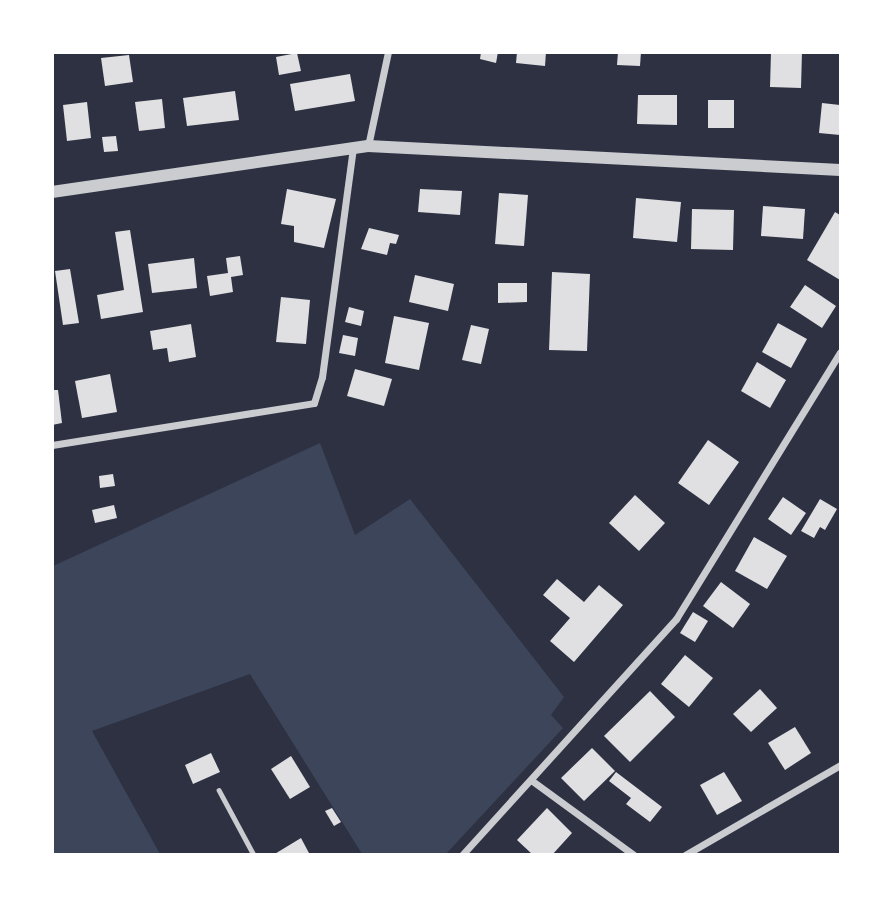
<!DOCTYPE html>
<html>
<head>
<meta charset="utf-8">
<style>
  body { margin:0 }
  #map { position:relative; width:893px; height:907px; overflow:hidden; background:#2d3142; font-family:Manrope,sans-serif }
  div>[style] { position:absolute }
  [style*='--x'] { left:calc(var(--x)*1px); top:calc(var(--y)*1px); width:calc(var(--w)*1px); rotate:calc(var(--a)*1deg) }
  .green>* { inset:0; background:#3c4559 }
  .building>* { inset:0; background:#e0e0e3 }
  .service>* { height:4.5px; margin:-2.25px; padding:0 2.25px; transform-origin:2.25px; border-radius:2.25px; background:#caccd0 }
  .minor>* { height:7px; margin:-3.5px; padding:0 3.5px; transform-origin:3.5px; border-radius:3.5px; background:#caccd0 }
  .tertiary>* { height:12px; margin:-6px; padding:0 6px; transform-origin:6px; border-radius:6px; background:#caccd0 }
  span { translate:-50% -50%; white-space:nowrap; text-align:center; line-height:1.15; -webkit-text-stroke:5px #fff; paint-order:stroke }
  .frame { position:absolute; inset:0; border:54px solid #fff; pointer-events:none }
</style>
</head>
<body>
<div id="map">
  <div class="green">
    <i style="clip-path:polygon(320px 443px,355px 535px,410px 499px,564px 697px,551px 715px,563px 728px,446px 854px,362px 854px,250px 674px,92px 731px,160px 854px,53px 854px,53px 566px)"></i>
  </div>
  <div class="building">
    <i style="clip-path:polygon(481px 52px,498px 52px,496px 63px,480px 59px)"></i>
    <i style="clip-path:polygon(517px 52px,546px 52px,545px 66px,516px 63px)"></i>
    <i style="clip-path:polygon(618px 52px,641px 52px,640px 66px,617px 65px)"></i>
    <i style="clip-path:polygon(771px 52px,802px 52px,801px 88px,770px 87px)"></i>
    <i style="clip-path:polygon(297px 53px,301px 71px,279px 75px,276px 57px)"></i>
    <i style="clip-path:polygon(129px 55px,133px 82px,105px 86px,101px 58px)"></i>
    <i style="clip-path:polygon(350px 74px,355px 101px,295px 111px,290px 84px)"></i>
    <i style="clip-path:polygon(235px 91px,239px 120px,187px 126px,183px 98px)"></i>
    <i style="clip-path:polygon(638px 95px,677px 95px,677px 125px,637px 124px)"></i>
    <i style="clip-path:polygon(162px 99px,165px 128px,139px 131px,135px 102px)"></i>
    <i style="clip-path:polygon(708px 100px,734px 100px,734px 128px,708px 128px)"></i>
    <i style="clip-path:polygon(87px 102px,91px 138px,67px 141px,63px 105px)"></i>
    <i style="clip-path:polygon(822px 103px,840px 105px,840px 135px,819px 133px)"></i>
    <i style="clip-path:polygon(116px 136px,118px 151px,104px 152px,102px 137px)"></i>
    <i style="clip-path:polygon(287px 189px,336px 199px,324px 248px,294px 242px,294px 226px,281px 224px)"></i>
    <i style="clip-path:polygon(420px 189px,462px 191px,460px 215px,418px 212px)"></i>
    <i style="clip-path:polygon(499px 193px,528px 195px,524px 246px,495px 244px)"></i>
    <i style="clip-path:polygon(636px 198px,681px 202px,677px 242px,633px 238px)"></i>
    <i style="clip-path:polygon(763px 206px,805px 209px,803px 239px,761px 236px)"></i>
    <i style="clip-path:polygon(692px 209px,734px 210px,733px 250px,691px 249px)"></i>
    <i style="clip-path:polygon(835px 212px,840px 215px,840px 280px,807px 260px)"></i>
    <i style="clip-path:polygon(369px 228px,399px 235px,396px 244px,390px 243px,387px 255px,361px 249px)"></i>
    <i style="clip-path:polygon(130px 230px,143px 312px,101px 319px,97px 295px,124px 290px,115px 232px)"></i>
    <i style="clip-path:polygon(240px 256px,243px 275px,231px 277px,233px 292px,210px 296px,207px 276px,228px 273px,226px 258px)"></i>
    <i style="clip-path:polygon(194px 258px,197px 288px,152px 293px,148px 264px)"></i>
    <i style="clip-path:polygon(70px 269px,79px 323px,63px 325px,55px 271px)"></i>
    <i style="clip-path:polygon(552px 272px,590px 274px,587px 351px,549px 350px)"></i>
    <i style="clip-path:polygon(415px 275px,454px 284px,448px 311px,409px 302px)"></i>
    <i style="clip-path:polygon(498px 283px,527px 283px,527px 302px,498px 303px)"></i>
    <i style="clip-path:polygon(805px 285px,836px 306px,822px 328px,790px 307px)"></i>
    <i style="clip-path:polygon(281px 297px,310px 300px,306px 344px,276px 342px)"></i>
    <i style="clip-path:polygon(349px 307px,364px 311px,361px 326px,345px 322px)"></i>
    <i style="clip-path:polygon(394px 316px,429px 323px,419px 370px,385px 363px)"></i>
    <i style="clip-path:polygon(778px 323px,807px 339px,791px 368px,762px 352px)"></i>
    <i style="clip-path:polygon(191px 324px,196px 357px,169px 362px,167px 348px,153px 350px,150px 331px)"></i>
    <i style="clip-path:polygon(471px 325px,489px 329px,481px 364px,462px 360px)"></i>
    <i style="clip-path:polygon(343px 335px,358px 338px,355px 356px,339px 353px)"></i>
    <i style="clip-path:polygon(757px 362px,786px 380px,770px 408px,741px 391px)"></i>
    <i style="clip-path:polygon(355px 369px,392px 379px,384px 406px,347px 396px)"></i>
    <i style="clip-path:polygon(110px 374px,117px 412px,82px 418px,75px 381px)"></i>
    <i style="clip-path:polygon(52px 390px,58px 390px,62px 423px,52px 425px)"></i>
    <i style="clip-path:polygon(708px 440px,739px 462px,709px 505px,678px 483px)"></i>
    <i style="clip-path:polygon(113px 474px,115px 486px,100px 488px,99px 476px)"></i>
    <i style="clip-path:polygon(635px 495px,665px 523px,639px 551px,609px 523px)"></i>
    <i style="clip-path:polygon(783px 497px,806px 513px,791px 535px,768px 519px)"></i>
    <i style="clip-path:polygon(820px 499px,837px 509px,825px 530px,820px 527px,814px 538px,801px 531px)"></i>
    <i style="clip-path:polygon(114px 505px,117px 518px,95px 523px,92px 510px)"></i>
    <i style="clip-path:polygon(754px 537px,787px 556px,767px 589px,735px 571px)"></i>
    <i style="clip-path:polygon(557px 579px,584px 602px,599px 585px,623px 605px,574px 662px,550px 641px,570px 618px,543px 595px)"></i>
    <i style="clip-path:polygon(721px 582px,750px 604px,733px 628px,703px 606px)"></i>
    <i style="clip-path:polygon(693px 612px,708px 621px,695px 642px,680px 633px)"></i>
    <i style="clip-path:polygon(685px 655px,713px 678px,689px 707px,661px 684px)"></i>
    <i style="clip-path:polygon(760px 689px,777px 708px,751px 732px,733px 714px)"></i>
    <i style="clip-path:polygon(650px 691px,675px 717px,630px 762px,604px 736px)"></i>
    <i style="clip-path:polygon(795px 727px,811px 753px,785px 770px,768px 743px)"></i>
    <i style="clip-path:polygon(592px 748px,615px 771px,584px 801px,561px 778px)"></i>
    <i style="clip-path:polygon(211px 753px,220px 772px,193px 784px,185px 765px)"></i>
    <i style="clip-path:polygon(291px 756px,310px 787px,290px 799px,271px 769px)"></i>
    <i style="clip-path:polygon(616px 772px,662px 807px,650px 822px,626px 804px,631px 798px,609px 781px)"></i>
    <i style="clip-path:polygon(724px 772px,742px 801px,717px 815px,700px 785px)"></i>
    <i style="clip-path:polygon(332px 808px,341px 822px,334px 826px,325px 811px)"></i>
    <i style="clip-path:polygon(547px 808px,572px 833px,552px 855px,533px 855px,517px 840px)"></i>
    <i style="clip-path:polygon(301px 838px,310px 855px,273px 855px)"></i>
  </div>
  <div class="service">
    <i style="--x:219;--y:790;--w:74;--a:61.7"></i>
  </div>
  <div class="minor">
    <i style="--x:368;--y:146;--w:96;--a:-78"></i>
    <i style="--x:52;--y:445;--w:265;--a:-9.1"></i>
    <i style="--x:314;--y:403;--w:27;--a:-73"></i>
    <i style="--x:322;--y:377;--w:231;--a:-82.3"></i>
    <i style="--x:531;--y:780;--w:127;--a:36.1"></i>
    <i style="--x:462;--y:855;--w:319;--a:-47.8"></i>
    <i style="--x:676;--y:619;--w:313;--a:-58.4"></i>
    <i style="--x:685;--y:855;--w:179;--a:-30.1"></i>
  </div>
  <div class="tertiary">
    <i style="--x:52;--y:192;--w:319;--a:-8.3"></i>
    <i style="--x:368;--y:146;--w:473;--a:2.9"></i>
  </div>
  <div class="frame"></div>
</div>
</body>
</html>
